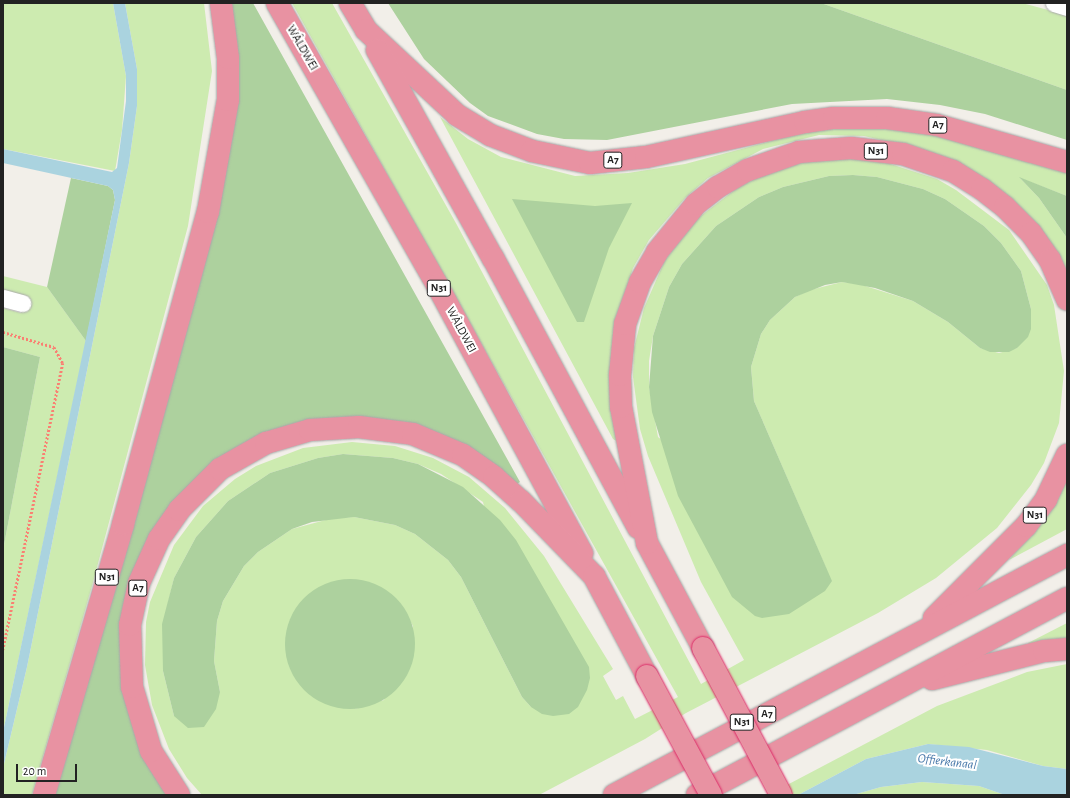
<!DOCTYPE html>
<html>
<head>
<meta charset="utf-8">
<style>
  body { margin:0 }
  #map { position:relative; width:1070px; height:798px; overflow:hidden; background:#f2efe9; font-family:"Alegreya Sans",sans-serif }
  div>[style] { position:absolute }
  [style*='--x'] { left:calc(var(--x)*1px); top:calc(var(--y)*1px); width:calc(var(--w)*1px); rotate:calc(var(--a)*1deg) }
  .grass>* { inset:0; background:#cdebb0 }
  .forest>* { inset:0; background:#add19e }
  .round { border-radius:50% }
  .water>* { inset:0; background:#aad3df }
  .path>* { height:2.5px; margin-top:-1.25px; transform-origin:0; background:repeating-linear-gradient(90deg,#fa8072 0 2px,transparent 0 4px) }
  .roads { filter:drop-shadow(0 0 1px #a9a9a9) drop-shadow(0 0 1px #a9a9a9) }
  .street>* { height:17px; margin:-8.5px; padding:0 8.5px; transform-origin:8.5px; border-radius:8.5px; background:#fff }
  .highway>* { height:22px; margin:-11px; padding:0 11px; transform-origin:11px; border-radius:11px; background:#e892a2 }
  .bridges { filter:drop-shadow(0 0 1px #dc2a67) drop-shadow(0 0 1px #dc2a67) }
  .highway-bridge>* { height:22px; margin:-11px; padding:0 11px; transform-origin:11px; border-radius:11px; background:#e892a2 }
  span { translate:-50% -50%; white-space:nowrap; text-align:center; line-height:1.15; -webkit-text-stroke:4px #fff; paint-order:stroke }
  .shield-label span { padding:1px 3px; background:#fff; border:1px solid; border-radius:3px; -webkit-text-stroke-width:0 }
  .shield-label { font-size:11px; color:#222; font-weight:700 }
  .street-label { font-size:12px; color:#222 }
  .water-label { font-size:13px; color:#4a7aab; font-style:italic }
  .frame { position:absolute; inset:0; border:4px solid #222; pointer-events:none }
  .scale { position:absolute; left:16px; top:764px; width:61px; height:18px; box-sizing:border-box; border:2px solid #222; border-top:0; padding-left:5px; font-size:12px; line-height:14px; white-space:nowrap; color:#222; -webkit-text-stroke:3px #fff; paint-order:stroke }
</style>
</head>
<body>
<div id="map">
  <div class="grass">
    <i style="clip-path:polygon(3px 3px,113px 3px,126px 76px,122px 130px,115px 171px,3px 149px)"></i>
    <i style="clip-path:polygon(125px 3px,204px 3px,212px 71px,188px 226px,92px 586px,32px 795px,3px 795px,3px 768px,27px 667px,129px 163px,137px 106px,137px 69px)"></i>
    <i style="clip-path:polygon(evenodd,292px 3px,332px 3px,457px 225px,701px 684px,744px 660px,701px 582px,648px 456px,640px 429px,633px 377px,634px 348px,644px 308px,665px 260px,698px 218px,736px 189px,760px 176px,807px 161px,831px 157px,878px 160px,937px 179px,956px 190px,1009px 230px,1047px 285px,1054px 305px,1064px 371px,1059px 423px,1044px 463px,1031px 485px,997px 528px,936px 578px,878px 613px,686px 713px,645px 739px,539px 795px,202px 795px,187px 778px,169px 749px,152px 705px,145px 665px,146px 622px,150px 602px,174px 545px,203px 506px,235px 479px,256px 466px,303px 448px,352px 442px,395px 446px,433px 458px,469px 477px,505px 508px,544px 556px,613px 669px,603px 676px,616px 700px,623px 696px,635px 719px,678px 697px,292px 3px,853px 175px,877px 177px,923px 189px,945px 199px,984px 226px,1001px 243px,1021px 271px,1031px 309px,1017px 348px,999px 353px,980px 348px,948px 322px,913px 301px,859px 284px,842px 282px,810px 290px,795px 297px,770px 320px,761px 334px,751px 367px,754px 401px,826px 568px,658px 437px,649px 387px,649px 361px,653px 336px,669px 287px,682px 264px,716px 226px,759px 197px,783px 187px,829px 176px,853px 175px,292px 3px,343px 454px,393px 458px,418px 464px,441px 474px,483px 502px,531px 707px,522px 697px,461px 577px,448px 560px,415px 534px,395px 525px,354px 517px,333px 518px,292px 529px,258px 552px,244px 566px,223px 601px,217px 621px,214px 661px,220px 692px,174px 716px,163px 671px,163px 624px,174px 578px,196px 537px,228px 501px,270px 473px,318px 458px,343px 454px,292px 3px,399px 602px,413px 626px,384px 700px,355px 709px,399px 602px)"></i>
    <i style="clip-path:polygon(821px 3px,1022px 3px,1067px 15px,1067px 90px)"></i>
    <i style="clip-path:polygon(440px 117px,468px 139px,501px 157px,575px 176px,628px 173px,685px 164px,824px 127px,894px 124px,1067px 166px,1067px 196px,1020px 178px,1039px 198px,1067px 238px,1067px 279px,1039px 234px,907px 146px,864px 136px,819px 135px,763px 149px,708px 178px,686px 197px,649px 240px,633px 268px,614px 326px,612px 346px,609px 379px,618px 442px,613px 439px)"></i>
    <i style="clip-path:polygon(3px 276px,47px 287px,86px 341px,3px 732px,3px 550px,40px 357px,3px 347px,3px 308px,21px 313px,25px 297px,3px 291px)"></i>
    <i style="clip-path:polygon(1067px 473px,1067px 529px,1009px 560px,1044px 516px)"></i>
    <i style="clip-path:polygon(1067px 623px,1067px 639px,1030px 647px,1028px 643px)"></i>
    <i style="clip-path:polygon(1067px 664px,1067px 769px,1043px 766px,987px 750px,928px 744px,866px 759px,798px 795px,768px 795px,937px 706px,1027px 672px)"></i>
    <i style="clip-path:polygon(922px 782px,979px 786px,1005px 795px,853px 795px,881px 787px)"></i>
  </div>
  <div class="forest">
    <i style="clip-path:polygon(229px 3px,253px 3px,520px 482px,517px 484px,360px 418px,204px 473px,123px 615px,170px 795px,53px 795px,207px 247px)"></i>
    <i style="clip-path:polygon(388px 3px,821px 3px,1067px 90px,1067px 140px,985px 114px,940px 105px,887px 99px,792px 104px,607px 140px,564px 139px,537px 134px,488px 116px,470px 103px,424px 59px)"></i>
    <i style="clip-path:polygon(853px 175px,877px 177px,923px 189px,945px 199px,984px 226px,1001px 243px,1021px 271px,1031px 309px,1031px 329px,1028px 337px,1017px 348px,1009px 352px,990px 352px,980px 348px,948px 322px,913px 301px,875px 288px,842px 282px,825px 285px,795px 297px,770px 320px,761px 334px,751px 367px,754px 401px,832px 581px,825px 591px,789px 614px,762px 618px,755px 616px,732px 597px,678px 496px,652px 412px,649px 387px,653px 336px,669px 287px,682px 264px,716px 226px,759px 197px,783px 187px,829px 176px)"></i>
    <i style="clip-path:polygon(1019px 177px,1067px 196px,1067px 238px,1039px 198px)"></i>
    <i style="clip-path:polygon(71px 178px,108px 186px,113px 190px,115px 200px,86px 341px,47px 287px)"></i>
    <i style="clip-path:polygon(512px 199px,595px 206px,632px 203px,609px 248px,584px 322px,577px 322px)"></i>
    <i style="clip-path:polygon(3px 347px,40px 357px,3px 550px)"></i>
    <i style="clip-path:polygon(343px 454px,393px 458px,418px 464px,463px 487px,500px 520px,516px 540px,589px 667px,590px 678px,587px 690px,578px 707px,569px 714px,553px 716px,542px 714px,531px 707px,522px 697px,461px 577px,448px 560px,415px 534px,395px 525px,354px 517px,312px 522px,292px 529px,258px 552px,244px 566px,223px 601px,217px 621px,214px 661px,220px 692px,216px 709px,204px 727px,188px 728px,174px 716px,163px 671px,162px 624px,174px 578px,196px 537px,228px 501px,270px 473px,318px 458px)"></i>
    <i class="round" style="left:285px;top:579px;width:130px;height:130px"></i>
  </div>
  <div class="water">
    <i style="clip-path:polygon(113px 3px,125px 3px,137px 69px,137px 106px,129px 163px,27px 667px,3px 768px,3px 732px,115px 200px,113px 190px,108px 186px,3px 163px,3px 149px,112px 172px,117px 168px,126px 101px,126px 76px)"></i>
    <i style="clip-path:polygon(928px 744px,969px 747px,1043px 766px,1067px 769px,1067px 795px,1005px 795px,979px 786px,922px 782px,881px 787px,853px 795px,798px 795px,866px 759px)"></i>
  </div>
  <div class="path">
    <i style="--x:3;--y:332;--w:53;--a:16.4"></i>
    <i style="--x:54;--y:347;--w:18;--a:61"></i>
    <i style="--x:63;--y:363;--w:293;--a:101.8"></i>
  </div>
  <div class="roads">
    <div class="street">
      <i style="--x:1054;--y:3;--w:14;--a:17"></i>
      <i style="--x:3;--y:298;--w:20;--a:15"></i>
    </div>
    <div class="highway">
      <i style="--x:277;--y:3;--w:324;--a:60.4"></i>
      <i style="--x:437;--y:285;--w:305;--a:61.6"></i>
      <i style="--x:350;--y:3;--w:31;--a:59"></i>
      <i style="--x:366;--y:30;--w:125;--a:43"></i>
      <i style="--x:457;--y:115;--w:39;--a:31"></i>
      <i style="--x:490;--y:135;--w:45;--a:20.9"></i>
      <i style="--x:532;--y:151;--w:59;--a:11.7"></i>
      <i style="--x:590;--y:163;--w:56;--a:-6.1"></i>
      <i style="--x:646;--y:157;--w:163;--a:-12.4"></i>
      <i style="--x:805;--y:122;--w:29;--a:-8"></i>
      <i style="--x:834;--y:118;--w:53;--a:0"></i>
      <i style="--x:887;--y:118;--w:50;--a:8"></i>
      <i style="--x:937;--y:125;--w:135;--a:15.9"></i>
      <i style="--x:377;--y:50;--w:238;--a:60.9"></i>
      <i style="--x:493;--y:258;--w:306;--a:61.7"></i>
      <i style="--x:934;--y:618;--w:130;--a:-45"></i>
      <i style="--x:1026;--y:526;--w:34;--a:-53"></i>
      <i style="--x:1046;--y:499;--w:49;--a:-64.5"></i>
      <i style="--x:703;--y:648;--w:119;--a:-118.1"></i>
      <i style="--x:647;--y:543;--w:138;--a:-100.8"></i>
      <i style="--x:621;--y:407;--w:32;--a:-92"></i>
      <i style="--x:620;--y:375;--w:51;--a:-84.4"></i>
      <i style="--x:625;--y:324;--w:45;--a:-70.3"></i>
      <i style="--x:640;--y:282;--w:34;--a:-60"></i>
      <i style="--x:657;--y:252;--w:62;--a:-50.9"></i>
      <i style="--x:696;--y:204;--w:28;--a:-38"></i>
      <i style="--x:718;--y:187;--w:34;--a:-30"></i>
      <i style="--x:748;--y:170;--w:54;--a:-19.4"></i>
      <i style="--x:799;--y:152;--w:52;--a:-4.4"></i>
      <i style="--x:851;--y:148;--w:52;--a:6.6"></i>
      <i style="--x:903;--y:154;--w:53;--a:18.8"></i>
      <i style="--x:953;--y:171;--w:34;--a:32"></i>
      <i style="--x:982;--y:189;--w:29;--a:38"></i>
      <i style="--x:1005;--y:207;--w:37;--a:45"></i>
      <i style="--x:1031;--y:233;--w:33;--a:55"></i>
      <i style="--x:1050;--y:260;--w:43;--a:66.4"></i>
      <i style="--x:932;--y:679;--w:115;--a:-14"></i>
      <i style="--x:1044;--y:651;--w:23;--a:-5"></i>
      <i style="--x:44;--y:795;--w:282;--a:-73.7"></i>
      <i style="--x:123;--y:524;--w:323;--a:-74.8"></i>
      <i style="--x:208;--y:212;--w:114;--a:-79.9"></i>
      <i style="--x:228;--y:100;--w:42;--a:-90"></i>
      <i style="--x:228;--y:58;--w:55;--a:-97.3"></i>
      <i style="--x:179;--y:795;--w:52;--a:-122.5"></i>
      <i style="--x:151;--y:751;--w:67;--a:-106.5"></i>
      <i style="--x:132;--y:687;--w:62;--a:-91.8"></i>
      <i style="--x:130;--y:625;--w:43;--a:-77.9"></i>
      <i style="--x:139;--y:583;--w:48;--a:-65.6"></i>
      <i style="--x:159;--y:539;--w:35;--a:-55"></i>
      <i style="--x:179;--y:510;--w:58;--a:-45"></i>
      <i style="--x:220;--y:469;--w:53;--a:-29.5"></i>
      <i style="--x:266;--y:443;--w:46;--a:-16.5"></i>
      <i style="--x:310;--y:430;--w:49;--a:-3.5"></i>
      <i style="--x:359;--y:427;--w:54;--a:7.4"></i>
      <i style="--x:413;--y:434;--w:54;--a:22.8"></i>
      <i style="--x:463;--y:455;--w:38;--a:35"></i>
      <i style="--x:494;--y:477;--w:36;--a:42"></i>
      <i style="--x:521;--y:501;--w:105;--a:45.8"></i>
      <i style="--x:594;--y:576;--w:113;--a:62.1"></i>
      <i style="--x:614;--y:795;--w:513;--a:-27.91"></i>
      <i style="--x:697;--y:795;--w:419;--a:-28"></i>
    </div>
  </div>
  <div class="bridges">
    <div class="highway-bridge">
      <i style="--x:703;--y:648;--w:166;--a:62"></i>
      <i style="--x:647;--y:676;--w:135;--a:61.7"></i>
    </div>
  </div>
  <div class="shield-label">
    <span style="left:938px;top:125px">A7</span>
    <span style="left:876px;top:151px">N31</span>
    <span style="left:613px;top:160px">A7</span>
    <span style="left:439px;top:288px">N31</span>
    <span style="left:1035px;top:515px">N31</span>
    <span style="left:107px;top:577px">N31</span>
    <span style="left:138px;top:588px">A7</span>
    <span style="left:767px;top:714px">A7</span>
    <span style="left:742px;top:722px">N31</span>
  </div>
  <div class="street-label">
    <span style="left:302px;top:48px;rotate:60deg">WÂLDWEI</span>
    <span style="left:461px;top:330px;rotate:62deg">WÂLDWEI</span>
  </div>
  <div class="water-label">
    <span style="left:947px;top:763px;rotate:7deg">Offierkanaal</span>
  </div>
  <div class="frame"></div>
  <div class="scale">20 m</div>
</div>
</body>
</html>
